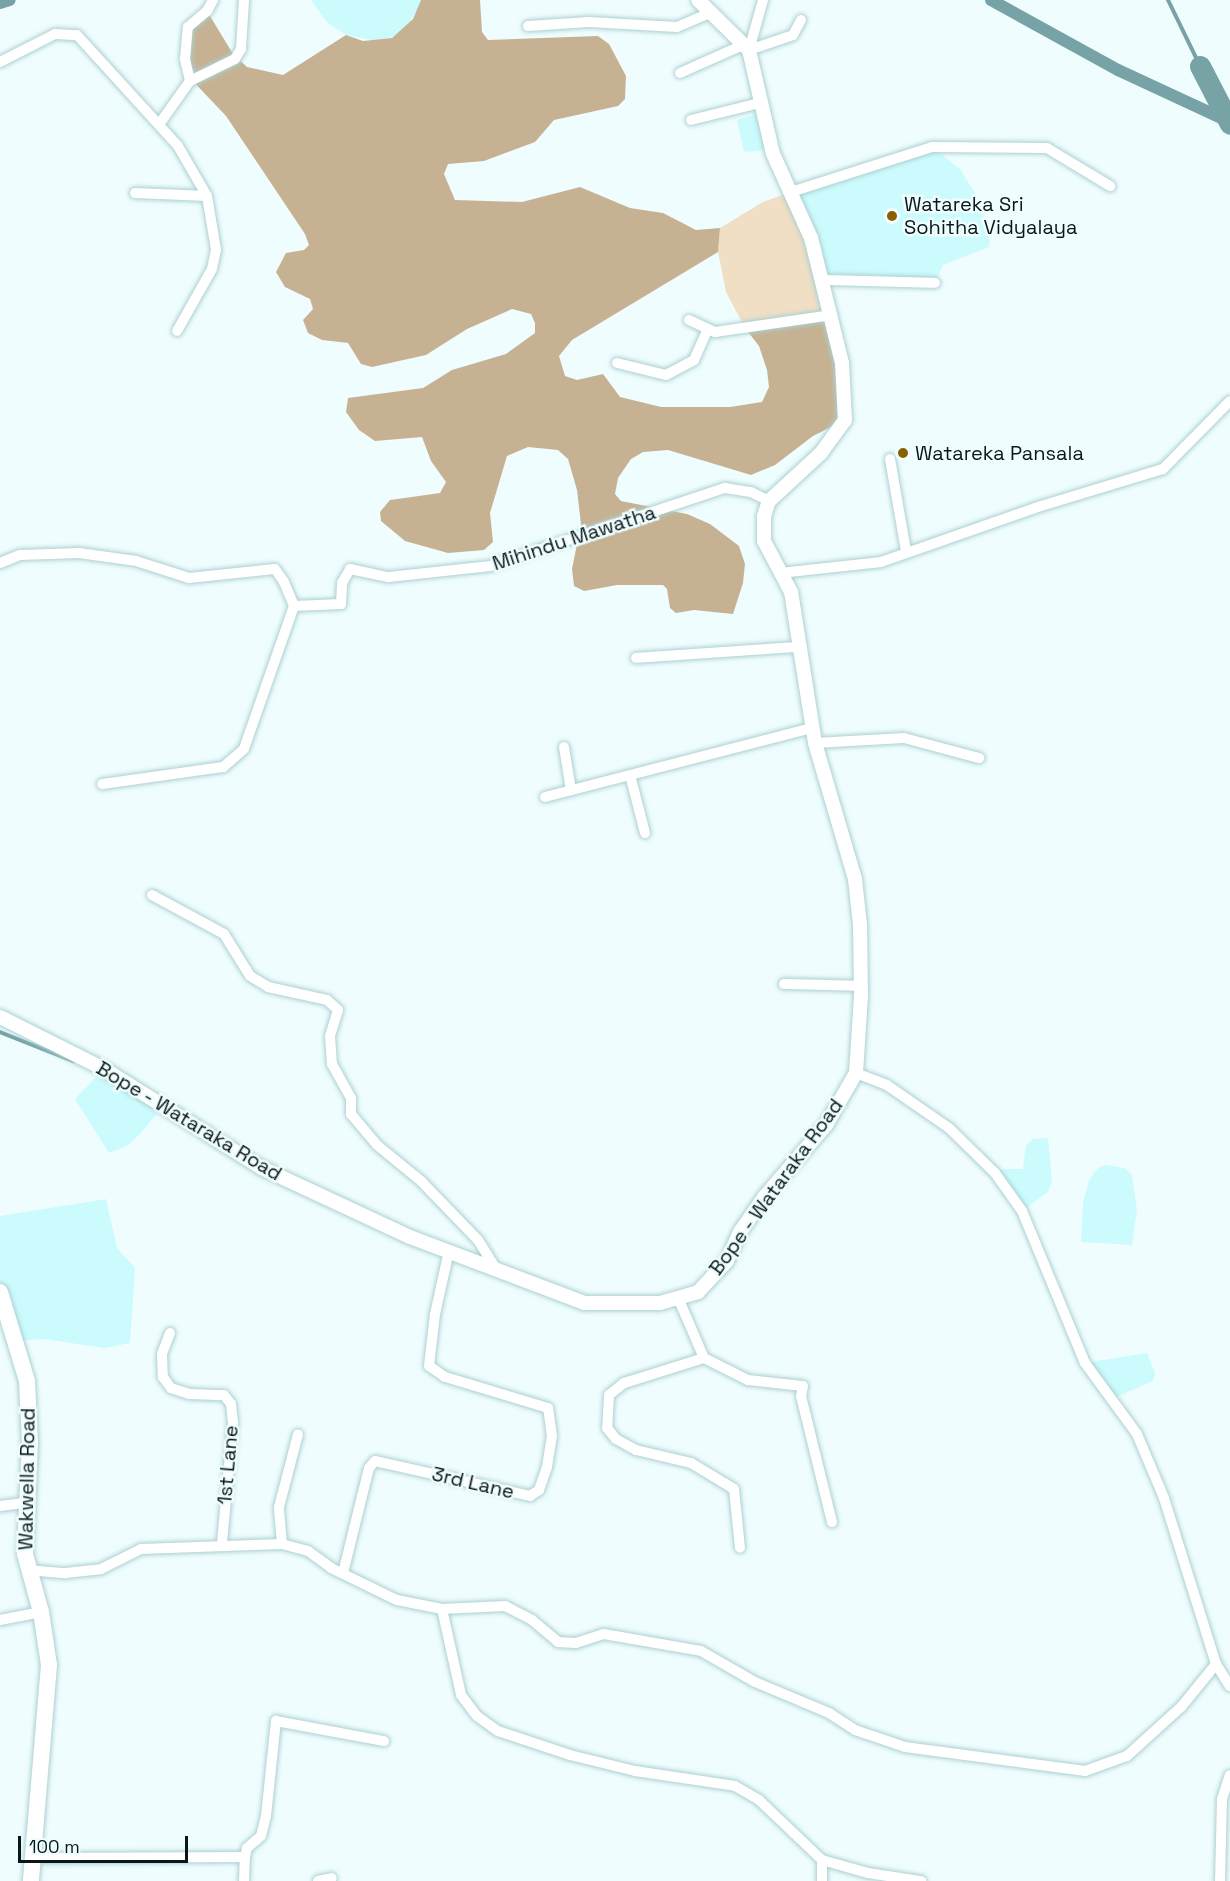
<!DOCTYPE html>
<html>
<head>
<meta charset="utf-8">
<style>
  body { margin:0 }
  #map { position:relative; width:1230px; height:1881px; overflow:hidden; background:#effdfe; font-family:"Space Grotesk",sans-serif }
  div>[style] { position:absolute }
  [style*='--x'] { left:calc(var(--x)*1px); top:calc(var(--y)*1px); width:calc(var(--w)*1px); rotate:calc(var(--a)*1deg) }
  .built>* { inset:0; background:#ccfbfe }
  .green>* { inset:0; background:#f0dfc4 }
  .forest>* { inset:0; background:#c6b293 }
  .stream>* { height:4px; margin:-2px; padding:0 2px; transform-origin:2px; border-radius:2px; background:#77a3a6 }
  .canal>* { height:12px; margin:-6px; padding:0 6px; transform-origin:6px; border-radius:6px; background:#77a3a6 }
  .river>* { height:21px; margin:-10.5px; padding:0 10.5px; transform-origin:10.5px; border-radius:10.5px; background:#77a3a6 }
  .roads { filter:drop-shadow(0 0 2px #acd0d2) drop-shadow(0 0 2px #acd0d2) }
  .minor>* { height:10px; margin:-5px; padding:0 5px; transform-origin:5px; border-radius:5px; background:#fff }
  .tertiary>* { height:14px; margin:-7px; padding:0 7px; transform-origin:7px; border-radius:7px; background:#fff }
  .primary>* { height:16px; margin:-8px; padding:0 8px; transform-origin:8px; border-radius:8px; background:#fff }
  .dots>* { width:16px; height:16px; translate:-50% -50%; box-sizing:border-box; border:3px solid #effdfe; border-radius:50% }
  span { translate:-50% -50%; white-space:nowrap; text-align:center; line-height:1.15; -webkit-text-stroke:5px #effdfe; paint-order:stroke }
  .poi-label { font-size:20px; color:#091718 }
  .left { translate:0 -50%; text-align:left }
  .street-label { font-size:20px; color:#091718 }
  .scale { position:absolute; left:18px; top:1836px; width:170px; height:27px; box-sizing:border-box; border:3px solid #091718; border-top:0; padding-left:8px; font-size:18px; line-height:21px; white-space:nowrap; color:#091718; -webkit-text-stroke:4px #effdfe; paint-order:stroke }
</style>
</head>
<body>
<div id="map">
  <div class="built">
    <i style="clip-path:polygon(311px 0,421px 0,422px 3px,403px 32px,380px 42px,346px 35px,327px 22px)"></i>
    <i style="clip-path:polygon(756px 114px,766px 150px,744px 152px,737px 120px)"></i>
    <i style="clip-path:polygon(932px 147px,960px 169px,975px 193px,990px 233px,989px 247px,943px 265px,935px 283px,823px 280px,791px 192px)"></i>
    <i style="clip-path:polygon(104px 1069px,163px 1106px,141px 1133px,127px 1146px,109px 1153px,75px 1099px)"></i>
    <i style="clip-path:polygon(1048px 1138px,1052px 1182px,1048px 1192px,1022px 1211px,995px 1173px,1002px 1169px,1023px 1169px,1026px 1145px,1033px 1139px)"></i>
    <i style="clip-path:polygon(1105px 1165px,1125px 1168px,1132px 1175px,1137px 1210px,1132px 1245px,1081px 1242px,1083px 1203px,1089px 1180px,1098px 1168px)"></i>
    <i style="clip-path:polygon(106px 1199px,117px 1248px,135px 1268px,130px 1343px,104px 1348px,44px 1339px,13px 1341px,0 1292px,0 1216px)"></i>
    <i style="clip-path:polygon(1147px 1353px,1155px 1373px,1153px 1381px,1109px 1400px,1085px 1363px)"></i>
  </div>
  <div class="green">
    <i style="clip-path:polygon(791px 192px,832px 315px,745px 328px,726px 292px,718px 252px,720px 228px,763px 202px)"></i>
  </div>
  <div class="forest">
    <i style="clip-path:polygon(421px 0,480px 0,482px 32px,488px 40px,598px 36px,609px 44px,626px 76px,625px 99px,618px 106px,554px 120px,535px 142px,484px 161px,448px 164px,444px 174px,455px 200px,522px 202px,580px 187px,630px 208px,663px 213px,696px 230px,720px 228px,718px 252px,572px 340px,559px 356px,565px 376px,577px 380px,603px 374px,620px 397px,661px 407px,730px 407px,762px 402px,769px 387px,767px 370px,759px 346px,745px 328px,832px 315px,845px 420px,813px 436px,775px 465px,751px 475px,668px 450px,643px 452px,631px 459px,618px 478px,615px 494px,621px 501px,687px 514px,710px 524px,739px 546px,745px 564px,743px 583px,733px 614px,694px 610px,676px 613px,670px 608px,667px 589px,663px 585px,617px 585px,584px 591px,574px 586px,572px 569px,581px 524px,577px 490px,568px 459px,558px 450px,528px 447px,507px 456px,490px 513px,493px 542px,484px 550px,448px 553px,405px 541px,381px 521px,380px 512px,390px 500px,440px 493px,446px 482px,431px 461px,422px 437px,375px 441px,359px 430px,346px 412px,348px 398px,423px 388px,452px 370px,506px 354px,535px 333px,535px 323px,531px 314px,512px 309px,467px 329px,426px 355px,372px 367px,361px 364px,348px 343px,322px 340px,308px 333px,303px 320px,313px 309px,310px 299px,285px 287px,276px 272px,286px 253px,304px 250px,309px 245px,305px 234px,226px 116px,190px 78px,188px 27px,207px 11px,233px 54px,247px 67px,283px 75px,346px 35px,363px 41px,392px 38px,413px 19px)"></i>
  </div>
  <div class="stream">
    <i style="--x:1168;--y:0;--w:73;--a:64.1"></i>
    <i style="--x:0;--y:1032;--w:79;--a:21.7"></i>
  </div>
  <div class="canal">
    <i style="--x:991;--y:0;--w:145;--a:28.9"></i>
    <i style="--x:1118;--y:70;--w:121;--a:24.9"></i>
    <i style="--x:0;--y:3;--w:10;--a:-17"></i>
  </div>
  <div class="river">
    <i style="--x:1200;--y:66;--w:65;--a:62.7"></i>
  </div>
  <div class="roads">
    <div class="minor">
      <i style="--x:763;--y:0;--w:52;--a:105.6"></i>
      <i style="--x:749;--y:50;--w:46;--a:-18.8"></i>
      <i style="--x:793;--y:35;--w:17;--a:-62"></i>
      <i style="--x:528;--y:26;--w:61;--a:-3.8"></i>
      <i style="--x:589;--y:22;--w:88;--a:3.3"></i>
      <i style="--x:677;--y:27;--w:38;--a:-23"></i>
      <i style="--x:0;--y:62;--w:62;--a:-27"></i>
      <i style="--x:55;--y:34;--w:22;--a:3"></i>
      <i style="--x:77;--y:35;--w:150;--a:47.7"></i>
      <i style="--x:178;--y:146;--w:58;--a:59.9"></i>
      <i style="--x:207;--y:196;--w:55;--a:80.5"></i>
      <i style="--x:216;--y:250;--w:19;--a:102"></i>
      <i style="--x:212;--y:269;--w:71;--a:119.4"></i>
      <i style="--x:680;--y:73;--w:71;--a:-24"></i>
      <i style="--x:190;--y:81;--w:50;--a:-26.1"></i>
      <i style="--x:235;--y:59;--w:12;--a:-59"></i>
      <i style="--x:241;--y:49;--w:49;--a:-86.5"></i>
      <i style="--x:691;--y:120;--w:70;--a:-14"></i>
      <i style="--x:160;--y:123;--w:52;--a:-54.5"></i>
      <i style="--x:190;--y:81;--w:23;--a:-103"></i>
      <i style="--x:185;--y:59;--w:32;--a:-85"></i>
      <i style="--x:188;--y:27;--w:25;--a:-40"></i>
      <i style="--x:207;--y:11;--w:13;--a:-61"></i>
      <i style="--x:791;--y:192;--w:148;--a:-17.7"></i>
      <i style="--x:932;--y:147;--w:115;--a:0.5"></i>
      <i style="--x:1047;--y:148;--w:74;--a:31.1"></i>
      <i style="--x:135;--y:193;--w:72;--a:2.4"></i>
      <i style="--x:823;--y:280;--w:112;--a:1.5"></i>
      <i style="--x:689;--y:320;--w:29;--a:25"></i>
      <i style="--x:715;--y:332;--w:118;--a:-8.3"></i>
      <i style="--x:617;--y:363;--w:50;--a:13.8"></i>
      <i style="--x:666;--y:375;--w:32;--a:-28"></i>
      <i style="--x:694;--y:360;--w:32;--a:-66"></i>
      <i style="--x:890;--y:459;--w:93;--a:80.1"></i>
      <i style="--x:0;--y:563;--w:22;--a:-22"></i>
      <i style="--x:20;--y:555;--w:59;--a:-1.9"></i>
      <i style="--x:79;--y:553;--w:58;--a:8"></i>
      <i style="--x:136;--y:561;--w:56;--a:17.8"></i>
      <i style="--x:189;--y:578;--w:86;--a:-6"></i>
      <i style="--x:275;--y:569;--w:16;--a:55"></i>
      <i style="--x:284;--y:582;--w:26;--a:67"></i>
      <i style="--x:294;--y:606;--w:151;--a:109.3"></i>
      <i style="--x:244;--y:749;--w:28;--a:139"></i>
      <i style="--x:223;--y:767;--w:122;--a:172"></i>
      <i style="--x:780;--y:573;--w:102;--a:-6.2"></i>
      <i style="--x:881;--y:562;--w:170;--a:-19.3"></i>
      <i style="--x:1041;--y:506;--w:127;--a:-16.9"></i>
      <i style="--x:1163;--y:469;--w:95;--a:-45.4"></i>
      <i style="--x:294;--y:606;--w:47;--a:-2.4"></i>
      <i style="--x:341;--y:604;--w:21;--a:-87"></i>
      <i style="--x:342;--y:583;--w:16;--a:-60"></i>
      <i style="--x:350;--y:569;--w:40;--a:12"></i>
      <i style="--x:389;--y:577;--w:102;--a:-6.2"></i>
      <i style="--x:490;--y:566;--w:248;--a:-18.4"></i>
      <i style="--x:725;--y:488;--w:26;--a:9"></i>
      <i style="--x:751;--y:492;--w:20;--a:27"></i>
      <i style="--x:636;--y:658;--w:163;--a:-3.9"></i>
      <i style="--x:815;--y:743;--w:89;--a:-3.2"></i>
      <i style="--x:904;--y:738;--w:78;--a:14.9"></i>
      <i style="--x:564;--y:747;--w:44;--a:80.8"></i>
      <i style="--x:630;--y:775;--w:60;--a:75.5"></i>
      <i style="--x:545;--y:797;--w:276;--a:-14.5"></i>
      <i style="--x:152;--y:895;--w:82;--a:28.4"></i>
      <i style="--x:224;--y:934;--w:49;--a:58.2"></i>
      <i style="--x:250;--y:976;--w:21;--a:31"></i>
      <i style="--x:268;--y:987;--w:60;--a:12.4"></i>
      <i style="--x:327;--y:1000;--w:15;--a:42"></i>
      <i style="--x:338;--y:1010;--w:27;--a:107"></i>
      <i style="--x:330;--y:1036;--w:28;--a:86"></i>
      <i style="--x:332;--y:1064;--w:39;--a:61"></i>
      <i style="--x:351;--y:1098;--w:16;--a:90"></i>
      <i style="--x:351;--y:1114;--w:40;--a:50"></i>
      <i style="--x:377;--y:1145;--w:57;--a:39.3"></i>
      <i style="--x:421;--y:1181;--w:82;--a:46"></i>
      <i style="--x:478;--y:1240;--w:32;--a:58"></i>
      <i style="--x:784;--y:984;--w:76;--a:1.5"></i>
      <i style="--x:679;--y:1300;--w:63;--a:66.7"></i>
      <i style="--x:704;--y:1358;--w:84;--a:162.6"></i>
      <i style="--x:624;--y:1383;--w:19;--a:141"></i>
      <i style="--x:609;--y:1395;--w:33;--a:93"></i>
      <i style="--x:607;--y:1428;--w:14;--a:51"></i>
      <i style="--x:616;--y:1439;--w:23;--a:29"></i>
      <i style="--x:636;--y:1450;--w:57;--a:13.3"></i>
      <i style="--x:691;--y:1463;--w:50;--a:31.2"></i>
      <i style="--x:734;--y:1489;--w:59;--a:84.2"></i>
      <i style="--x:170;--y:1333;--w:22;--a:111"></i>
      <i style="--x:162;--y:1354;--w:23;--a:88"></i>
      <i style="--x:163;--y:1377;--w:14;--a:54"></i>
      <i style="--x:171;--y:1388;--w:19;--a:18"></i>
      <i style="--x:189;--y:1394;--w:35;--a:2"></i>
      <i style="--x:224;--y:1395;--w:11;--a:52"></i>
      <i style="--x:231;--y:1404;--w:18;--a:84"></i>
      <i style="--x:233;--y:1422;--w:121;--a:95.2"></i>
      <i style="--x:704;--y:1358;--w:49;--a:26.6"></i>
      <i style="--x:748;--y:1380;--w:55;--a:6.2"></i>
      <i style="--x:803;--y:1386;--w:10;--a:101"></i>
      <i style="--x:801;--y:1396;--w:130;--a:76.2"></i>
      <i style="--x:0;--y:1506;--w:26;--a:-7"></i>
      <i style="--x:282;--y:1544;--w:37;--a:-95"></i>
      <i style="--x:279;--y:1507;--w:75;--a:-75.4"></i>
      <i style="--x:27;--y:1570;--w:38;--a:5"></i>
      <i style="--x:65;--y:1573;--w:36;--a:-6"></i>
      <i style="--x:101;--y:1569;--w:45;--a:-26.6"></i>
      <i style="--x:141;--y:1549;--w:141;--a:-2"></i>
      <i style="--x:282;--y:1544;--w:27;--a:15"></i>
      <i style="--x:308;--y:1551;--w:29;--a:36"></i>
      <i style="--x:331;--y:1568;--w:73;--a:25.9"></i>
      <i style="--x:397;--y:1600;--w:46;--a:11.3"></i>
      <i style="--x:442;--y:1609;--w:63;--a:-2.7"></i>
      <i style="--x:505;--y:1606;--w:30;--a:27"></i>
      <i style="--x:532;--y:1620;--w:34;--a:40"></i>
      <i style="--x:558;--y:1642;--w:18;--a:3"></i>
      <i style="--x:576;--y:1643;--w:29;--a:-18"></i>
      <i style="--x:604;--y:1634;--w:98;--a:9.9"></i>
      <i style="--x:701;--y:1651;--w:62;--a:29.9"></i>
      <i style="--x:755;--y:1682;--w:80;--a:22.7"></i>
      <i style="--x:829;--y:1713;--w:31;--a:33"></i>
      <i style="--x:855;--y:1730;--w:53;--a:18.8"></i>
      <i style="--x:905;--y:1747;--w:182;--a:7.6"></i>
      <i style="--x:1085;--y:1771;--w:45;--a:-19.7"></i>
      <i style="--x:1127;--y:1756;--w:74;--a:-42.3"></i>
      <i style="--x:1182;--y:1706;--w:54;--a:-51"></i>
      <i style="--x:1216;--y:1664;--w:174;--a:-107.4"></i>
      <i style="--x:1164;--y:1498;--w:69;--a:-112.9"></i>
      <i style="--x:1137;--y:1434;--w:88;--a:-126.2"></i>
      <i style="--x:1085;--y:1363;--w:165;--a:-112.5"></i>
      <i style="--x:1022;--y:1211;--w:47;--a:-125.4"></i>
      <i style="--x:995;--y:1173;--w:64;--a:-135.6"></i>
      <i style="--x:949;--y:1128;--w:75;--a:-145.3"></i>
      <i style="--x:887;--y:1085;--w:33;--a:-159"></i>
      <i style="--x:343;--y:1573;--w:108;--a:-76.1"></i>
      <i style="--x:369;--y:1468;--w:9;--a:-49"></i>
      <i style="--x:375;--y:1461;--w:159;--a:12.7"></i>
      <i style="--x:530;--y:1496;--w:11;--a:-34"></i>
      <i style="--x:539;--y:1490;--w:24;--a:-71"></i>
      <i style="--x:547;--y:1467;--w:31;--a:-81"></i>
      <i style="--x:552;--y:1436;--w:28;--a:-98"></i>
      <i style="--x:548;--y:1408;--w:108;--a:-163.2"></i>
      <i style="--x:445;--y:1377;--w:19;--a:-145"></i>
      <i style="--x:429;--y:1366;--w:52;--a:-83.4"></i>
      <i style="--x:435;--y:1314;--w:65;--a:-77.5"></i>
      <i style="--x:442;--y:1609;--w:88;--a:77.5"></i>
      <i style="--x:461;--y:1695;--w:26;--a:53"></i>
      <i style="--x:477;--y:1716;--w:26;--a:36"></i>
      <i style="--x:498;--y:1731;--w:76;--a:18.4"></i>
      <i style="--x:570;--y:1755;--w:67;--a:13.8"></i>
      <i style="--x:635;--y:1771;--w:101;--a:8.5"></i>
      <i style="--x:735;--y:1786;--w:28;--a:30"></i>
      <i style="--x:759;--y:1800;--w:87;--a:43.6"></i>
      <i style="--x:822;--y:1860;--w:48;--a:15.8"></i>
      <i style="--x:868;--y:1873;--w:54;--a:8.6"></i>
      <i style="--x:0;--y:1620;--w:42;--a:-11"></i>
      <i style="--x:1216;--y:1664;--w:26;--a:58"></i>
      <i style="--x:34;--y:1858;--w:211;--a:-0.3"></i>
      <i style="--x:245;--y:1857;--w:9;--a:-77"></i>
      <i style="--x:247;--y:1848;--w:18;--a:-41"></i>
      <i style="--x:261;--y:1836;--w:21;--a:-76"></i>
      <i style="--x:266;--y:1816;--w:96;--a:-84"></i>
      <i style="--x:276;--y:1721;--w:110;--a:10.5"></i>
      <i style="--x:822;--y:1860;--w:21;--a:90"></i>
      <i style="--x:244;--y:1881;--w:24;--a:-88"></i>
      <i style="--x:318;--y:1881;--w:14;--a:-12"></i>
      <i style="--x:1220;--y:1881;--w:82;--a:-88.6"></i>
      <i style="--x:1222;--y:1799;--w:25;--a:-72"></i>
    </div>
    <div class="tertiary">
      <i style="--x:0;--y:1017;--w:116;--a:26.6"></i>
      <i style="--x:104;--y:1069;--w:186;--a:32.1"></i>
      <i style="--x:262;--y:1168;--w:163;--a:25"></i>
      <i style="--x:410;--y:1237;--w:187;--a:20.7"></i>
      <i style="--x:585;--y:1303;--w:75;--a:0"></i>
      <i style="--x:660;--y:1303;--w:40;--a:-16"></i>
      <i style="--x:698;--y:1292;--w:42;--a:-46.9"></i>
      <i style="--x:727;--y:1261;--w:32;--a:-66"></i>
      <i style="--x:740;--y:1232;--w:44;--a:-55.2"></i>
      <i style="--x:765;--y:1196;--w:94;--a:-49.3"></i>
      <i style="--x:826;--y:1125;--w:60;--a:-60"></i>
      <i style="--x:856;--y:1073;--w:78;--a:-86.3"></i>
      <i style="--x:861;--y:995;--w:70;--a:-90.8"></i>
      <i style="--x:860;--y:925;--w:46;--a:-96.2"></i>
      <i style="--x:855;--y:879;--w:142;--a:-106.4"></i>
      <i style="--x:815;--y:743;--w:153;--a:-99"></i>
      <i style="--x:791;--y:592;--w:58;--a:-117.9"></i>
      <i style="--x:764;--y:541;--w:25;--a:-90"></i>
      <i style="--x:764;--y:516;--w:16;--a:-72"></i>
      <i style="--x:769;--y:501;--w:71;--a:-42.7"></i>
      <i style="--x:821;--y:453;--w:41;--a:-54"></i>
      <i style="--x:845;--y:420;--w:57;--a:-93"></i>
      <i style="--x:842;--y:363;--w:129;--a:-103.9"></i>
      <i style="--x:811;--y:238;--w:92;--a:-114.3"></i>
      <i style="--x:773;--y:154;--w:107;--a:-103"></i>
      <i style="--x:749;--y:50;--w:71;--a:-135.6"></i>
    </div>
    <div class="primary">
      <i style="--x:0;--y:1292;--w:93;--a:73.1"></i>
      <i style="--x:27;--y:1381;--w:61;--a:87.2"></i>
      <i style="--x:30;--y:1442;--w:112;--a:92.6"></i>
      <i style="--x:25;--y:1554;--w:60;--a:74.6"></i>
      <i style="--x:41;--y:1612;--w:54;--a:81.4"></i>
      <i style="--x:49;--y:1665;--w:217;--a:94.8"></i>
    </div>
  </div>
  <div class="dots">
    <i style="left:892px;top:216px;background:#896000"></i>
    <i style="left:903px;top:453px;background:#896000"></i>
  </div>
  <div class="poi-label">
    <span class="left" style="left:904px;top:216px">Watareka Sri<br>Sohitha Vidyalaya</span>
    <span class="left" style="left:915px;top:453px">Watareka Pansala</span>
  </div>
  <div class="street-label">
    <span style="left:574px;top:538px;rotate:-18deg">Mihindu Mawatha</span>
    <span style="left:189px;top:1121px;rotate:31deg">Bope - Wataraka Road</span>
    <span style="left:776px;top:1187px;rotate:-54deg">Bope - Wataraka Road</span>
    <span style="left:228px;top:1465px;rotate:-85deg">1st Lane</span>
    <span style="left:27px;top:1479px;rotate:-89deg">Wakwella Road</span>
    <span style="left:473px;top:1483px;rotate:13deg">3rd Lane</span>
  </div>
  <div class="scale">100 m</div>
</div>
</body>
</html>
